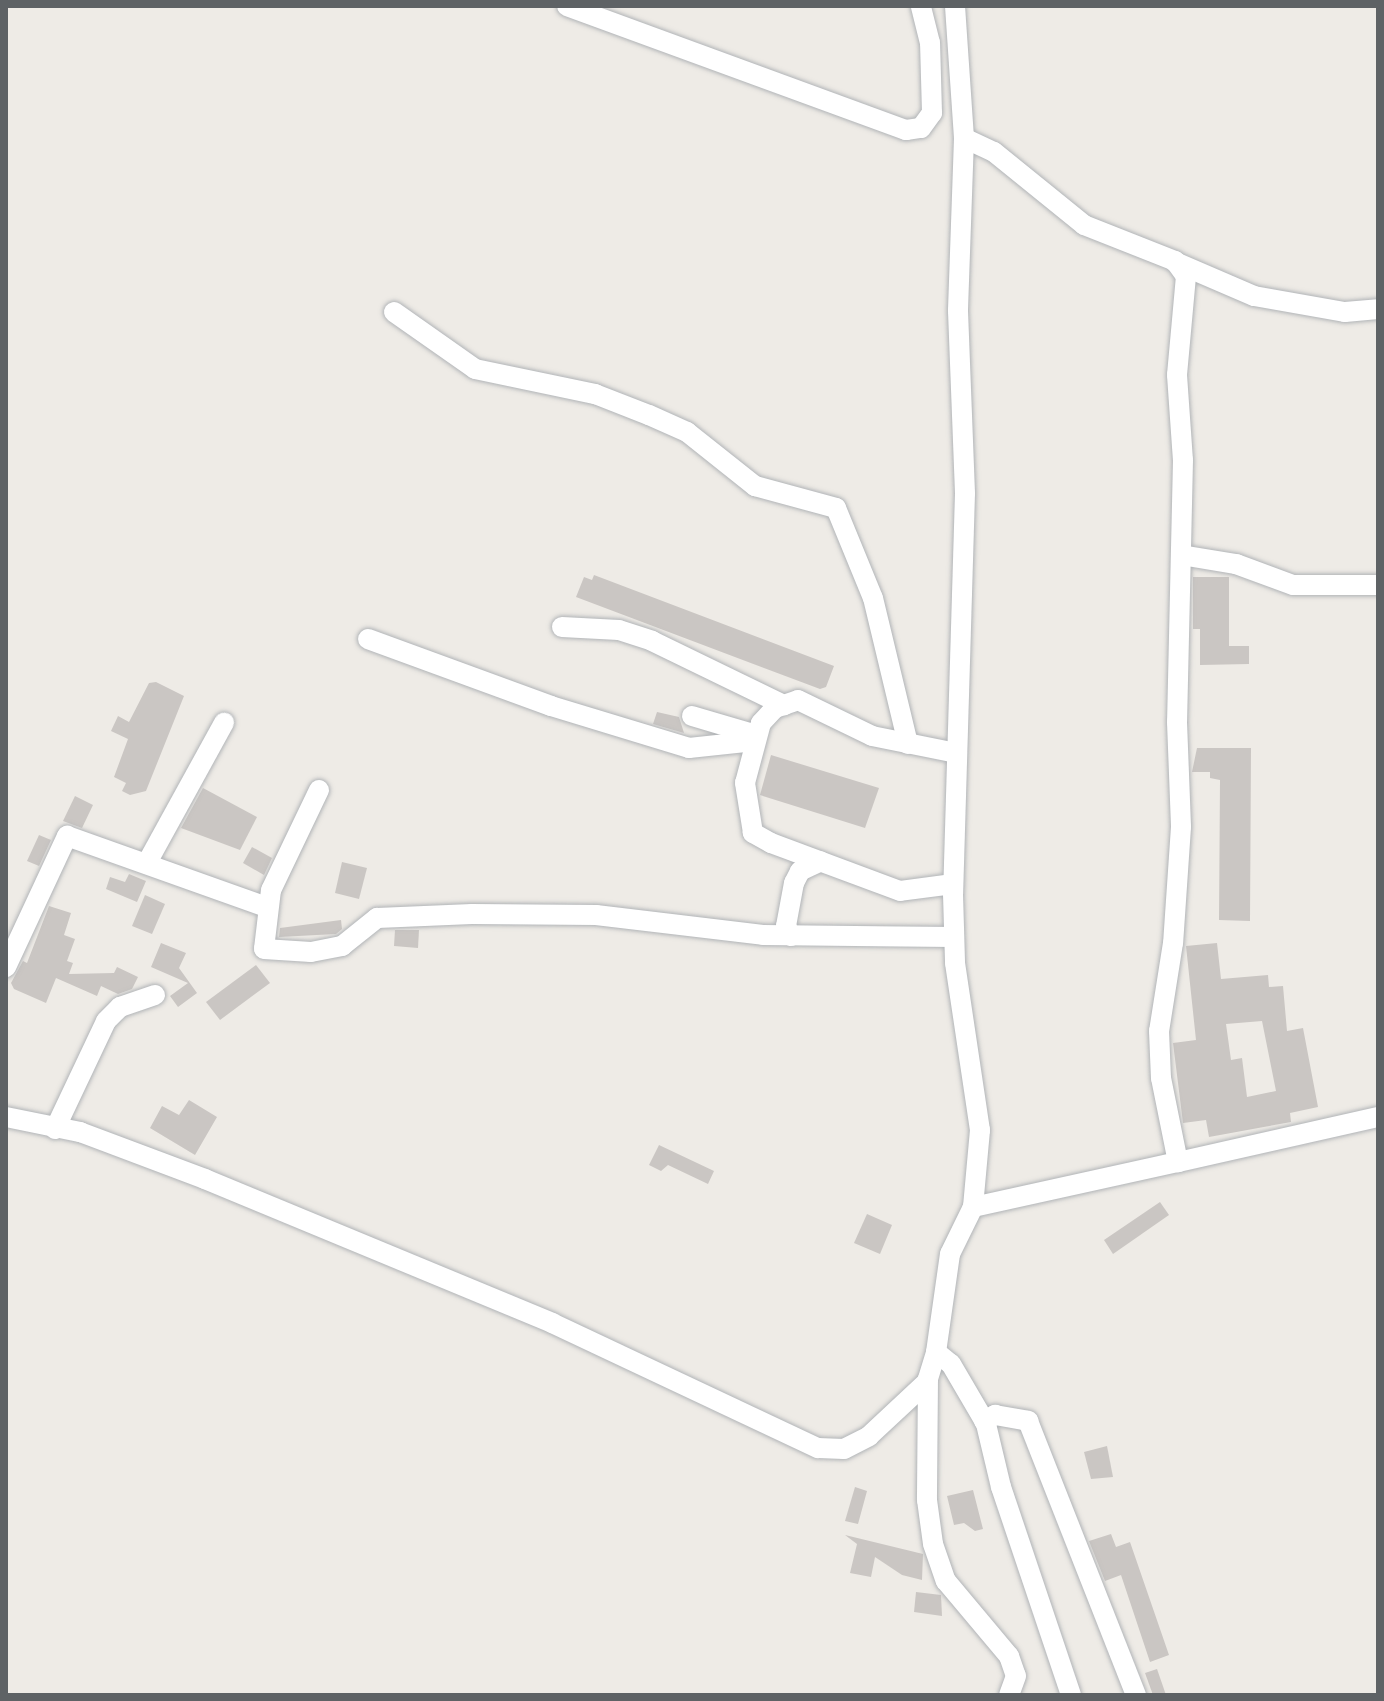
<!DOCTYPE html>
<html>
<head>
<meta charset="utf-8">
<style>
  body { margin:0 }
  #map { position:relative; width:1384px; height:1701px; overflow:hidden; background:#eeebe6; font-family:Arial,sans-serif }
  div>[style] { position:absolute }
  [style*='--x'] { left:calc(var(--x)*1px); top:calc(var(--y)*1px); width:calc(var(--w)*1px); rotate:calc(var(--a)*1deg) }
  .building>* { inset:0; background:#cac6c3 }
  .roads { filter:drop-shadow(0 0 2px #b1b4b7) drop-shadow(0 0 2px #b1b4b7) }
  .street>* { height:20px; margin:-10px; padding:0 10px; transform-origin:10px; border-radius:10px; background:#fff }
  span { translate:-50% -50%; white-space:nowrap; text-align:center; line-height:1.15; -webkit-text-stroke:8px #fff; paint-order:stroke }
  .frame { position:absolute; inset:0; border:8px solid #5e6265; pointer-events:none }
</style>
</head>
<body>
<div id="map">
  <div class="building">
    <i style="clip-path:polygon(594px 575px,834px 666px,826px 687px,820px 689px,576px 597px,584px 577px,592px 580px)"></i>
    <i style="clip-path:polygon(1193px 577px,1229px 577px,1229px 646px,1249px 646px,1249px 664px,1200px 665px,1200px 629px,1193px 629px)"></i>
    <i style="clip-path:polygon(156px 682px,184px 696px,146px 791px,130px 795px,122px 791px,126px 783px,114px 777px,128px 739px,111px 731px,118px 716px,129px 722px,149px 683px)"></i>
    <i style="clip-path:polygon(657px 712px,679px 717px,684px 733px,653px 724px)"></i>
    <i style="clip-path:polygon(1197px 748px,1251px 748px,1250px 921px,1219px 920px,1220px 780px,1210px 778px,1210px 772px,1192px 772px)"></i>
    <i style="clip-path:polygon(771px 755px,879px 788px,865px 828px,760px 795px)"></i>
    <i style="clip-path:polygon(203px 788px,257px 817px,240px 850px,181px 828px)"></i>
    <i style="clip-path:polygon(75px 796px,93px 805px,82px 828px,63px 821px)"></i>
    <i style="clip-path:polygon(39px 835px,51px 840px,39px 866px,27px 861px)"></i>
    <i style="clip-path:polygon(252px 847px,272px 858px,264px 875px,243px 863px)"></i>
    <i style="clip-path:polygon(342px 862px,367px 868px,359px 899px,335px 893px)"></i>
    <i style="clip-path:polygon(129px 874px,146px 881px,137px 902px,106px 889px,110px 877px,125px 882px)"></i>
    <i style="clip-path:polygon(145px 895px,165px 904px,152px 934px,132px 926px)"></i>
    <i style="clip-path:polygon(49px 906px,71px 913px,64px 935px,75px 939px,67px 961px,73px 963px,69px 974px,114px 973px,117px 967px,138px 977px,132px 989px,118px 994px,101px 986px,97px 996px,56px 978px,46px 1003px,14px 989px,11px 983px,23px 961px,27px 963px)"></i>
    <i style="clip-path:polygon(341px 920px,342px 929px,336px 934px,279px 937px,280px 928px)"></i>
    <i style="clip-path:polygon(395px 930px,419px 930px,418px 948px,394px 946px)"></i>
    <i style="clip-path:polygon(161px 943px,186px 953px,179px 968px,197px 993px,178px 1007px,170px 996px,188px 983px,151px 967px)"></i>
    <i style="clip-path:polygon(evenodd,1217px 943px,1221px 979px,1268px 975px,1269px 987px,1283px 986px,1287px 1031px,1303px 1028px,1318px 1107px,1290px 1113px,1291px 1122px,1209px 1137px,1206px 1120px,1183px 1123px,1173px 1043px,1196px 1040px,1186px 946px,1217px 943px,1262px 1021px,1276px 1091px,1247px 1097px,1242px 1058px,1231px 1060px,1226px 1024px,1262px 1021px)"></i>
    <i style="clip-path:polygon(256px 965px,270px 983px,220px 1020px,206px 1002px)"></i>
    <i style="clip-path:polygon(189px 1100px,217px 1117px,195px 1155px,150px 1128px,162px 1106px,179px 1115px)"></i>
    <i style="clip-path:polygon(659px 1145px,714px 1171px,708px 1184px,668px 1165px,661px 1171px,649px 1165px)"></i>
    <i style="clip-path:polygon(1160px 1202px,1169px 1215px,1113px 1254px,1104px 1240px)"></i>
    <i style="clip-path:polygon(867px 1214px,892px 1225px,880px 1254px,854px 1243px)"></i>
    <i style="clip-path:polygon(1107px 1446px,1113px 1477px,1091px 1479px,1084px 1452px)"></i>
    <i style="clip-path:polygon(855px 1487px,867px 1491px,858px 1524px,845px 1521px)"></i>
    <i style="clip-path:polygon(973px 1490px,983px 1529px,975px 1531px,964px 1523px,954px 1525px,947px 1496px)"></i>
    <i style="clip-path:polygon(1111px 1534px,1116px 1547px,1130px 1542px,1169px 1655px,1150px 1662px,1121px 1575px,1105px 1581px,1089px 1541px)"></i>
    <i style="clip-path:polygon(845px 1535px,923px 1554px,922px 1580px,902px 1575px,875px 1557px,871px 1577px,850px 1573px,857px 1544px)"></i>
    <i style="clip-path:polygon(916px 1592px,941px 1595px,942px 1616px,914px 1612px)"></i>
    <i style="clip-path:polygon(1157px 1669px,1166px 1695px,1153px 1695px,1145px 1673px)"></i>
  </div>
  <div class="roads">
    <div class="street">
      <i style="--x:567;--y:6;--w:361;--a:20.1"></i>
      <i style="--x:906;--y:130;--w:15;--a:-8"></i>
      <i style="--x:921;--y:128;--w:19;--a:-54"></i>
      <i style="--x:932;--y:113;--w:70;--a:-91.6"></i>
      <i style="--x:930;--y:43;--w:38;--a:-104"></i>
      <i style="--x:955;--y:6;--w:132;--a:86.1"></i>
      <i style="--x:964;--y:138;--w:173;--a:92"></i>
      <i style="--x:958;--y:311;--w:182;--a:87.8"></i>
      <i style="--x:965;--y:493;--w:401;--a:91.7"></i>
      <i style="--x:953;--y:894;--w:69;--a:88.3"></i>
      <i style="--x:955;--y:963;--w:169;--a:81.5"></i>
      <i style="--x:980;--y:1130;--w:77;--a:95.2"></i>
      <i style="--x:973;--y:1207;--w:52;--a:116.1"></i>
      <i style="--x:950;--y:1254;--w:99;--a:98.1"></i>
      <i style="--x:936;--y:1352;--w:19;--a:39"></i>
      <i style="--x:951;--y:1364;--w:69;--a:59.7"></i>
      <i style="--x:986;--y:1424;--w:65;--a:76.6"></i>
      <i style="--x:1001;--y:1487;--w:219;--a:71.4"></i>
      <i style="--x:964;--y:138;--w:33;--a:25"></i>
      <i style="--x:994;--y:152;--w:116;--a:39"></i>
      <i style="--x:1084;--y:225;--w:98;--a:21.6"></i>
      <i style="--x:1175;--y:261;--w:19;--a:54"></i>
      <i style="--x:1186;--y:276;--w:99;--a:95.2"></i>
      <i style="--x:1177;--y:375;--w:85;--a:86"></i>
      <i style="--x:1183;--y:460;--w:262;--a:91.3"></i>
      <i style="--x:1177;--y:722;--w:105;--a:87.8"></i>
      <i style="--x:1181;--y:827;--w:116;--a:93.9"></i>
      <i style="--x:1173;--y:943;--w:89;--a:99"></i>
      <i style="--x:1159;--y:1031;--w:47;--a:87.6"></i>
      <i style="--x:1161;--y:1078;--w:86;--a:78.6"></i>
      <i style="--x:1178;--y:1162;--w:210;--a:167.6"></i>
      <i style="--x:1175;--y:262;--w:86;--a:23.3"></i>
      <i style="--x:1254;--y:296;--w:92;--a:10"></i>
      <i style="--x:1345;--y:312;--w:33;--a:-5"></i>
      <i style="--x:394;--y:312;--w:99;--a:35.1"></i>
      <i style="--x:475;--y:369;--w:123;--a:11.8"></i>
      <i style="--x:595;--y:394;--w:58;--a:21.3"></i>
      <i style="--x:649;--y:415;--w:42;--a:24.1"></i>
      <i style="--x:687;--y:432;--w:87;--a:38.5"></i>
      <i style="--x:755;--y:486;--w:84;--a:15.2"></i>
      <i style="--x:836;--y:508;--w:97;--a:67.7"></i>
      <i style="--x:873;--y:598;--w:150;--a:76.5"></i>
      <i style="--x:1181;--y:555;--w:56;--a:9.3"></i>
      <i style="--x:1236;--y:564;--w:61;--a:20.2"></i>
      <i style="--x:1293;--y:585;--w:85;--a:0"></i>
      <i style="--x:562;--y:627;--w:57;--a:3"></i>
      <i style="--x:619;--y:630;--w:35;--a:18"></i>
      <i style="--x:652;--y:641;--w:147;--a:25.9"></i>
      <i style="--x:368;--y:639;--w:195;--a:20.1"></i>
      <i style="--x:551;--y:706;--w:144;--a:16.9"></i>
      <i style="--x:689;--y:748;--w:66;--a:-6.1"></i>
      <i style="--x:692;--y:716;--w:64;--a:16.4"></i>
      <i style="--x:319;--y:790;--w:111;--a:115.6"></i>
      <i style="--x:271;--y:890;--w:59;--a:96.8"></i>
      <i style="--x:264;--y:949;--w:47;--a:3.7"></i>
      <i style="--x:311;--y:952;--w:32;--a:-11"></i>
      <i style="--x:342;--y:946;--w:45;--a:-38.7"></i>
      <i style="--x:377;--y:918;--w:95;--a:-2.4"></i>
      <i style="--x:472;--y:914;--w:124;--a:0.5"></i>
      <i style="--x:596;--y:915;--w:168;--a:6.8"></i>
      <i style="--x:763;--y:935;--w:191;--a:0.6"></i>
      <i style="--x:148;--y:861;--w:158;--a:-61.2"></i>
      <i style="--x:953;--y:884;--w:53;--a:172.5"></i>
      <i style="--x:900;--y:891;--w:138;--a:-159.6"></i>
      <i style="--x:771;--y:843;--w:21;--a:-151"></i>
      <i style="--x:753;--y:833;--w:51;--a:-99.1"></i>
      <i style="--x:745;--y:783;--w:62;--a:-75.1"></i>
      <i style="--x:761;--y:723;--w:21;--a:-47"></i>
      <i style="--x:775;--y:708;--w:24;--a:-19"></i>
      <i style="--x:798;--y:700;--w:82;--a:25.9"></i>
      <i style="--x:872;--y:736;--w:86;--a:11.4"></i>
      <i style="--x:791;--y:936;--w:11;--a:-117"></i>
      <i style="--x:786;--y:926;--w:44;--a:-79.5"></i>
      <i style="--x:794;--y:883;--w:13;--a:-63"></i>
      <i style="--x:800;--y:871;--w:23;--a:-25"></i>
      <i style="--x:6;--y:967;--w:145;--a:-65"></i>
      <i style="--x:67;--y:836;--w:211;--a:19.6"></i>
      <i style="--x:6;--y:1117;--w:76;--a:11.5"></i>
      <i style="--x:80;--y:1132;--w:134;--a:20.6"></i>
      <i style="--x:205;--y:1179;--w:376;--a:22.5"></i>
      <i style="--x:552;--y:1323;--w:294;--a:25.2"></i>
      <i style="--x:818;--y:1448;--w:26;--a:2"></i>
      <i style="--x:844;--y:1449;--w:28;--a:-27"></i>
      <i style="--x:869;--y:1436;--w:79;--a:-43"></i>
      <i style="--x:927;--y:1382;--w:31;--a:-73"></i>
      <i style="--x:55;--y:1129;--w:119;--a:-64.7"></i>
      <i style="--x:106;--y:1021;--w:20;--a:-45"></i>
      <i style="--x:120;--y:1007;--w:37;--a:-19"></i>
      <i style="--x:1178;--y:1162;--w:205;--a:-12.7"></i>
      <i style="--x:928;--y:1379;--w:121;--a:90.5"></i>
      <i style="--x:927;--y:1500;--w:44;--a:82.2"></i>
      <i style="--x:933;--y:1544;--w:39;--a:71"></i>
      <i style="--x:946;--y:1581;--w:98;--a:50"></i>
      <i style="--x:1009;--y:1656;--w:21;--a:71"></i>
      <i style="--x:1016;--y:1676;--w:20;--a:110"></i>
      <i style="--x:984;--y:1421;--w:13;--a:-29"></i>
      <i style="--x:995;--y:1415;--w:34;--a:10"></i>
      <i style="--x:1028;--y:1421;--w:295;--a:68.5"></i>
    </div>
  </div>
  <div class="frame"></div>
</div>
</body>
</html>
